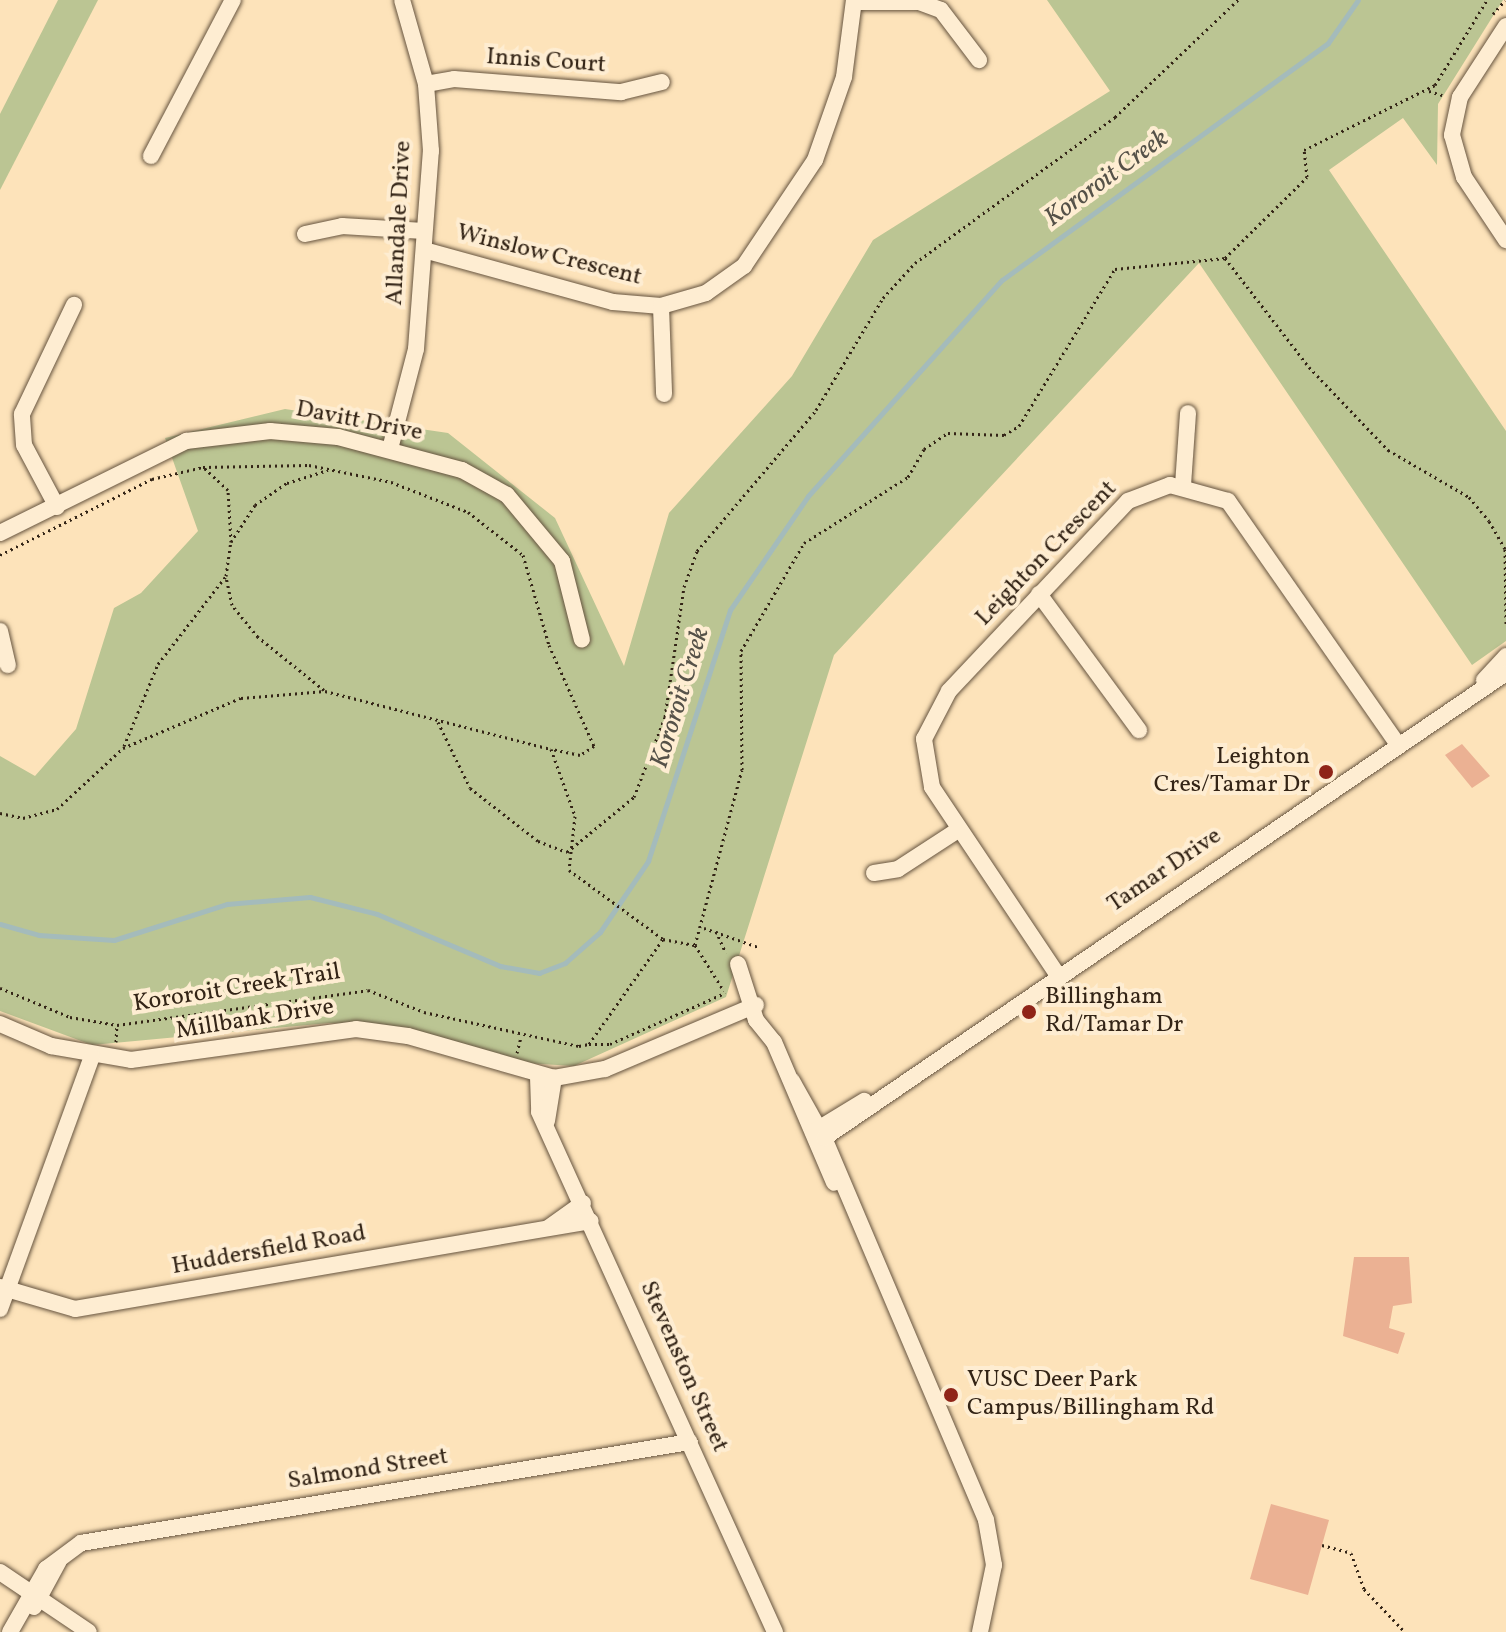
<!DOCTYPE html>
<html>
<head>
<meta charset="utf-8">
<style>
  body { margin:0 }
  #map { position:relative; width:1506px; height:1632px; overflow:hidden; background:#fde3ba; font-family:Vollkorn,serif }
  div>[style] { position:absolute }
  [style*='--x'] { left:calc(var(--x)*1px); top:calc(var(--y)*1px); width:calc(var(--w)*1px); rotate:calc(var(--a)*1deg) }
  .green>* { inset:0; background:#bbc593 }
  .stream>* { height:5px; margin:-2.5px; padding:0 2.5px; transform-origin:2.5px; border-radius:2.5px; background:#a4bbbb }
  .building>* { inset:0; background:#ebb193 }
  .path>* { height:3px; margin-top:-1.5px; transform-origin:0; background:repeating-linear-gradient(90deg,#332416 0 2px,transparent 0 6px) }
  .roads { filter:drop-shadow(0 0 2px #66543f) drop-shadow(0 0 2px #66543f) }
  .minor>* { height:16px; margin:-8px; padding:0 8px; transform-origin:8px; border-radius:8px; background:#feedd2 }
  .dots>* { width:22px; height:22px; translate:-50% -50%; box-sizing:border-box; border:4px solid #feedd2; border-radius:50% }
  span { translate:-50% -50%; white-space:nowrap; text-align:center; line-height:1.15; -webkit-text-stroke:8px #feedd2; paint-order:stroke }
  .street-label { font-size:24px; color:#332416 }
  .poi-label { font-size:24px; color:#332416 }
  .right { translate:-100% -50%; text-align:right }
  .left { translate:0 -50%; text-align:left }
  .water-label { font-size:26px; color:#555148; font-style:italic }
</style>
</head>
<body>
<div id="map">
  <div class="green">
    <i style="clip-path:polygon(58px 0,98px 0,0 190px,0 114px)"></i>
    <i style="clip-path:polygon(1047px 0,1503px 0,1438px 104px,1437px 165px,1403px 118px,1329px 170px,1506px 431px,1506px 641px,1472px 665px,1199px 263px,834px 655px,726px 997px,574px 1066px,507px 1062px,409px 1028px,329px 1023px,92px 1045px,0 1011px,0 756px,35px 776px,76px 729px,114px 608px,141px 593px,198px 531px,165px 438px,285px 409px,448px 433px,555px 518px,624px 666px,669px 513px,792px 376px,873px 240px,1110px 91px)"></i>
  </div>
  <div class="stream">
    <i style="--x:0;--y:924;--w:41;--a:15.8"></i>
    <i style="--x:39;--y:935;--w:75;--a:3.8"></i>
    <i style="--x:114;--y:940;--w:119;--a:-17.7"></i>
    <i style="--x:227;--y:904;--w:83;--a:-4.8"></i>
    <i style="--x:310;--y:897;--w:69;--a:14.2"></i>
    <i style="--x:377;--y:914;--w:134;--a:22.9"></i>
    <i style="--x:500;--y:966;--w:40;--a:10"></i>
    <i style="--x:539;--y:973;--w:28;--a:-21"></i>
    <i style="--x:565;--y:963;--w:47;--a:-41.5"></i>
    <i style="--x:600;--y:932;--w:86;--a:-55.9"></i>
    <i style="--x:648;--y:861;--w:264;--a:-71.9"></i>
    <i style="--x:730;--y:610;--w:138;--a:-55.6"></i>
    <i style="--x:808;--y:496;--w:290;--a:-48.1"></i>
    <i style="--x:1002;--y:280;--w:403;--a:-36"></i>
    <i style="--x:1328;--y:43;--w:52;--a:-55.1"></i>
  </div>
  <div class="building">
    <i style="clip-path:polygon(1462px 744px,1490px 776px,1472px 788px,1445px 755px)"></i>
    <i style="clip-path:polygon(1354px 1257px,1409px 1257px,1412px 1303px,1393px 1306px,1389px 1328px,1405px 1333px,1398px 1354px,1343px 1336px)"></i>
    <i style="clip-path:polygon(1271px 1504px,1329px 1520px,1308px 1595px,1250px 1579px)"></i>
  </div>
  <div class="path">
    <i style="--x:1493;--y:14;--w:18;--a:-49"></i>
    <i style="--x:1429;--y:91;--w:14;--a:17"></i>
    <i style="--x:1225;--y:258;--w:138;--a:52.4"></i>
    <i style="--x:1309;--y:367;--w:115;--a:46.4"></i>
    <i style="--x:1388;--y:450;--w:94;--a:30.1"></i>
    <i style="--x:1469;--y:497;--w:31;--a:50"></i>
    <i style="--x:1489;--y:521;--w:32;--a:60"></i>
    <i style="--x:1505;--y:549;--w:75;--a:89.2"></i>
    <i style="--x:231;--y:542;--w:52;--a:-93.3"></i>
    <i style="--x:228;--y:490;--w:34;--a:-137"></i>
    <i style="--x:203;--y:467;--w:106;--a:-1.1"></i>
    <i style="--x:309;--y:465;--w:84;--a:11.7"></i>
    <i style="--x:391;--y:482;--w:83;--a:21.3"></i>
    <i style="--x:468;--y:512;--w:70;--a:38"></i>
    <i style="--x:523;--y:555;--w:94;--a:73.9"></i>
    <i style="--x:549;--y:645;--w:111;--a:66"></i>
    <i style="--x:594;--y:746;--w:17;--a:147"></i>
    <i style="--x:580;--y:755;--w:30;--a:-168"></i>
    <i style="--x:0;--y:555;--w:170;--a:-26.6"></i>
    <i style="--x:152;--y:479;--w:52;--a:-13.2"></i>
    <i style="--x:324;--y:690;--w:85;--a:-141.2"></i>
    <i style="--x:258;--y:637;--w:41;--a:-129.1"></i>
    <i style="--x:232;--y:605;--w:30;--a:-102"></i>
    <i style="--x:226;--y:576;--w:34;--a:-82"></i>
    <i style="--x:231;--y:542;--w:44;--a:-57"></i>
    <i style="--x:255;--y:505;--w:39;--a:-35"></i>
    <i style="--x:287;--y:483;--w:43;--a:-17.6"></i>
    <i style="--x:438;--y:722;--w:73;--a:64.1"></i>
    <i style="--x:470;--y:788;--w:86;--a:37.9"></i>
    <i style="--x:538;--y:841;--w:31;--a:21"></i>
    <i style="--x:124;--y:746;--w:89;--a:-67.5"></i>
    <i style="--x:158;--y:664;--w:111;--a:-52.3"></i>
    <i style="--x:0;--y:813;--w:24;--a:12"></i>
    <i style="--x:23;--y:818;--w:35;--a:-15"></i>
    <i style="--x:57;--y:809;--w:90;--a:-42.7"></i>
    <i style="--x:123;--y:748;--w:128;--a:-23"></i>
    <i style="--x:241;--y:698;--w:84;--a:-4.8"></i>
    <i style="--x:325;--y:691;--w:233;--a:14.4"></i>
    <i style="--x:551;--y:749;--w:71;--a:70.3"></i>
    <i style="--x:575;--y:816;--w:54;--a:96.3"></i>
    <i style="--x:569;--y:870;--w:117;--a:36.3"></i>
    <i style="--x:663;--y:939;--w:33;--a:11"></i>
    <i style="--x:695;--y:945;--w:181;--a:-75"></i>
    <i style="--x:742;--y:770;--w:119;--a:-90.5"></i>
    <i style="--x:741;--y:651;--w:125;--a:-59.7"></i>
    <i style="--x:804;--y:543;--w:123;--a:-32.4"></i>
    <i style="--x:908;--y:477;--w:32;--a:-60"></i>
    <i style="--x:924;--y:449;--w:29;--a:-34"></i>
    <i style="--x:948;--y:433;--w:56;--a:2"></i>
    <i style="--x:1004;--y:435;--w:17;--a:-31"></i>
    <i style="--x:1019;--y:426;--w:184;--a:-58.6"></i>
    <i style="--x:1115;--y:269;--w:111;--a:-5.7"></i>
    <i style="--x:1225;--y:258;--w:115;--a:-44.6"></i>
    <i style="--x:1307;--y:177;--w:27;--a:-96"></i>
    <i style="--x:1304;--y:150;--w:146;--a:-26.4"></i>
    <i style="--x:1435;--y:85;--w:100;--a:-58.5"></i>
    <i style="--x:567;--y:852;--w:87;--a:-39.4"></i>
    <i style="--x:634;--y:797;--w:86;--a:-68.8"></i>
    <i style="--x:665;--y:717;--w:131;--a:-81.7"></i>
    <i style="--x:684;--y:587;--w:38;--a:-70"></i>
    <i style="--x:697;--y:551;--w:185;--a:-49.8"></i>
    <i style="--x:816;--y:410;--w:131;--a:-59.1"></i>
    <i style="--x:883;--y:298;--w:47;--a:-47.6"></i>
    <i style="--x:915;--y:263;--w:248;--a:-36.1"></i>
    <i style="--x:1115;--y:117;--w:170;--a:-43.6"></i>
    <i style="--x:704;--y:928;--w:57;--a:19.4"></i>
    <i style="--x:716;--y:931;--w:24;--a:66"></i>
    <i style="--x:695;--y:945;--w:54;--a:57.8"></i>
    <i style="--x:0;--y:988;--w:76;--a:22.5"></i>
    <i style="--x:70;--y:1017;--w:48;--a:9.7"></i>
    <i style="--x:117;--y:1025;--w:253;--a:-7.9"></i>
    <i style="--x:368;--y:990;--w:60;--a:21.4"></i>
    <i style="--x:424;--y:1012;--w:159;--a:12.4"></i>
    <i style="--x:579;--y:1046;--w:10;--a:-11"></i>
    <i style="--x:589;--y:1044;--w:128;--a:-54.8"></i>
    <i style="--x:116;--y:1042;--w:17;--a:-87"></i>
    <i style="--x:589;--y:1044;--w:21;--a:0"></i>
    <i style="--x:610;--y:1044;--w:126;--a:-23.9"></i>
    <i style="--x:517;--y:1053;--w:16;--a:-76"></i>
    <i style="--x:1322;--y:1545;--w:30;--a:15"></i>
    <i style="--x:1351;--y:1553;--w:38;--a:70"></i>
    <i style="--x:1364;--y:1589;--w:59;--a:46.4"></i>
  </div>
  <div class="roads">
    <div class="minor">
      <i style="--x:854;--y:2;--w:65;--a:0"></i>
      <i style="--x:919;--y:2;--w:23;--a:20"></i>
      <i style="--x:941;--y:10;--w:63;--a:52.8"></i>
      <i style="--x:1506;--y:26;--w:85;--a:122.9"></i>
      <i style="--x:1460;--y:97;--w:39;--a:102"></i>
      <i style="--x:1452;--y:135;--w:44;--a:74.1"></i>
      <i style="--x:1464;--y:177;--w:76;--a:56.3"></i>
      <i style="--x:426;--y:84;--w:28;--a:-10"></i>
      <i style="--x:454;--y:79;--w:168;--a:4.5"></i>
      <i style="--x:621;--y:92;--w:42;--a:-13.7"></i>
      <i style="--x:151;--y:156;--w:176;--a:-62.3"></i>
      <i style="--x:305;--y:234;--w:38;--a:-12"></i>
      <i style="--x:342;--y:226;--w:82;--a:3.5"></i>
      <i style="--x:424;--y:250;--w:196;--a:15.4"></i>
      <i style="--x:613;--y:302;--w:48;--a:4.8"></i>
      <i style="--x:661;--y:306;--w:47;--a:-16.1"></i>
      <i style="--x:706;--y:293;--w:47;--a:-35.4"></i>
      <i style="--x:744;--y:266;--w:128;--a:-56.2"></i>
      <i style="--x:815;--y:160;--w:88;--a:-70.7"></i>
      <i style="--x:844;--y:77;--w:78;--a:-82.6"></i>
      <i style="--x:661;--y:306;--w:88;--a:88"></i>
      <i style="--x:390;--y:449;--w:103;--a:-75.4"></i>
      <i style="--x:416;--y:349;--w:199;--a:-85.7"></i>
      <i style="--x:431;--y:151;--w:67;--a:-94.3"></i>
      <i style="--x:426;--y:84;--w:87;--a:-105.9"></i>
      <i style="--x:1183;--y:485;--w:72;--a:-86"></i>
      <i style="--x:57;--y:507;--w:70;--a:-118"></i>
      <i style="--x:24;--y:445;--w:31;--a:-94"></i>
      <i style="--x:22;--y:414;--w:121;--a:-64.5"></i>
      <i style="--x:0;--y:533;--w:208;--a:-26.3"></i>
      <i style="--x:186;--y:441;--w:85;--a:-6.8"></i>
      <i style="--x:270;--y:431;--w:68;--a:5"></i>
      <i style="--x:338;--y:437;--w:128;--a:14.9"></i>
      <i style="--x:462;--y:470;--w:51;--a:29.1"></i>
      <i style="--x:507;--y:495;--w:86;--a:50.2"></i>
      <i style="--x:562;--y:561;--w:81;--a:75.8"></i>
      <i style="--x:1039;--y:594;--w:169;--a:53.7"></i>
      <i style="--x:0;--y:631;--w:35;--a:77"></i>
      <i style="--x:1484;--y:680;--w:33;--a:-47"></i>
      <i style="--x:874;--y:873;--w:24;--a:-9"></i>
      <i style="--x:898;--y:869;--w:72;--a:-33"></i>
      <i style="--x:738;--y:964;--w:59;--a:72.2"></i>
      <i style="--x:756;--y:1020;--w:28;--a:51"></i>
      <i style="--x:774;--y:1042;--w:153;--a:66.9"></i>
      <i style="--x:1057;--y:974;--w:225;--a:-123.8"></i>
      <i style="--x:932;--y:787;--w:49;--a:-99.5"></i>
      <i style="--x:924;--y:739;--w:54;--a:-62.5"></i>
      <i style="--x:949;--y:691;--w:261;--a:-46.7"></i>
      <i style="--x:1128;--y:501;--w:45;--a:-20.9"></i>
      <i style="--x:1170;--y:485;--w:60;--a:15.4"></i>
      <i style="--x:1228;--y:501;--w:295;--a:55.1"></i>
      <i style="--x:0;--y:1024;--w:56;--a:23.3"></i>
      <i style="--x:51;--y:1046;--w:81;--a:9.9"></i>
      <i style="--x:131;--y:1060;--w:227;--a:-7.8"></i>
      <i style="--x:356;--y:1029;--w:52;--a:7.7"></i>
      <i style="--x:408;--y:1036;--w:152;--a:16"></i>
      <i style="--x:554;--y:1078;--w:52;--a:-10"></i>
      <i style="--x:605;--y:1069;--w:164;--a:-23"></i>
      <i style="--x:538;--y:1077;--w:35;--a:88"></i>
      <i style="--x:539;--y:1112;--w:571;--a:65.59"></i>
      <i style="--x:792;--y:1081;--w:65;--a:60.7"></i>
      <i style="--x:824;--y:1138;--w:415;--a:67"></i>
      <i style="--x:986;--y:1520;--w:46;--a:79.9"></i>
      <i style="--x:994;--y:1565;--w:68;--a:101.8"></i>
      <i style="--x:547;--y:1121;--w:44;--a:-80.8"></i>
      <i style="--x:813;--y:1132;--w:60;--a:-31.3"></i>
      <i style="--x:824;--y:1138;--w:825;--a:-34.29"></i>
      <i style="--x:548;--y:1228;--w:43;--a:-35.5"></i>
      <i style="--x:0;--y:1287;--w:78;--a:16.3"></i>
      <i style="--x:75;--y:1309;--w:523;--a:-9.68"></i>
      <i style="--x:0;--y:1309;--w:269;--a:-70"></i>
      <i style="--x:0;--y:1572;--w:107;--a:34"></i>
      <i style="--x:34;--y:1607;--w:52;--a:-61.5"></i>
      <i style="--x:10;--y:1632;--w:73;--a:-60.3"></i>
      <i style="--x:46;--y:1569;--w:44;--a:-36.6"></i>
      <i style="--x:81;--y:1543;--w:617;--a:-9.42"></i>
    </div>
  </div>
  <div class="dots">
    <i style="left:1326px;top:772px;background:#8f2418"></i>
    <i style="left:1029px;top:1012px;background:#8f2418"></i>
    <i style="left:951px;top:1395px;background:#8f2418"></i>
  </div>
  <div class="street-label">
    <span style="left:546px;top:62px;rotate:4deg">Innis Court</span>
    <span style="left:400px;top:223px;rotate:-87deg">Allandale Drive</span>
    <span style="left:549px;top:256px;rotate:14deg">Winslow Crescent</span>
    <span style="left:359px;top:422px;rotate:11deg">Davitt Drive</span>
    <span style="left:1047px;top:554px;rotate:-46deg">Leighton Crescent</span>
    <span style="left:1165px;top:871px;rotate:-34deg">Tamar Drive</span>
    <span style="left:237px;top:989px;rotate:-9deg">Kororoit Creek Trail</span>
    <span style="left:255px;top:1020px;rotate:-9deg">Millbank Drive</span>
    <span style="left:269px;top:1251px;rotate:-10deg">Huddersfield Road</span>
    <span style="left:683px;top:1367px;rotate:66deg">Stevenston Street</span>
    <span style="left:368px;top:1470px;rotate:-9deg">Salmond Street</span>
  </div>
  <div class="poi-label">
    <span class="right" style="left:1310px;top:772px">Leighton<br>Cres/Tamar Dr</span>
    <span class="left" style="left:1045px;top:1012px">Billingham<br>Rd/Tamar Dr</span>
    <span class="left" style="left:967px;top:1395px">VUSC Deer Park<br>Campus/Billingham Rd</span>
  </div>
  <div class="water-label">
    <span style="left:1107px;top:179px;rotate:-36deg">Kororoit Creek</span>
    <span style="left:681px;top:698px;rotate:-73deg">Kororoit Creek</span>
  </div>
</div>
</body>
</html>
